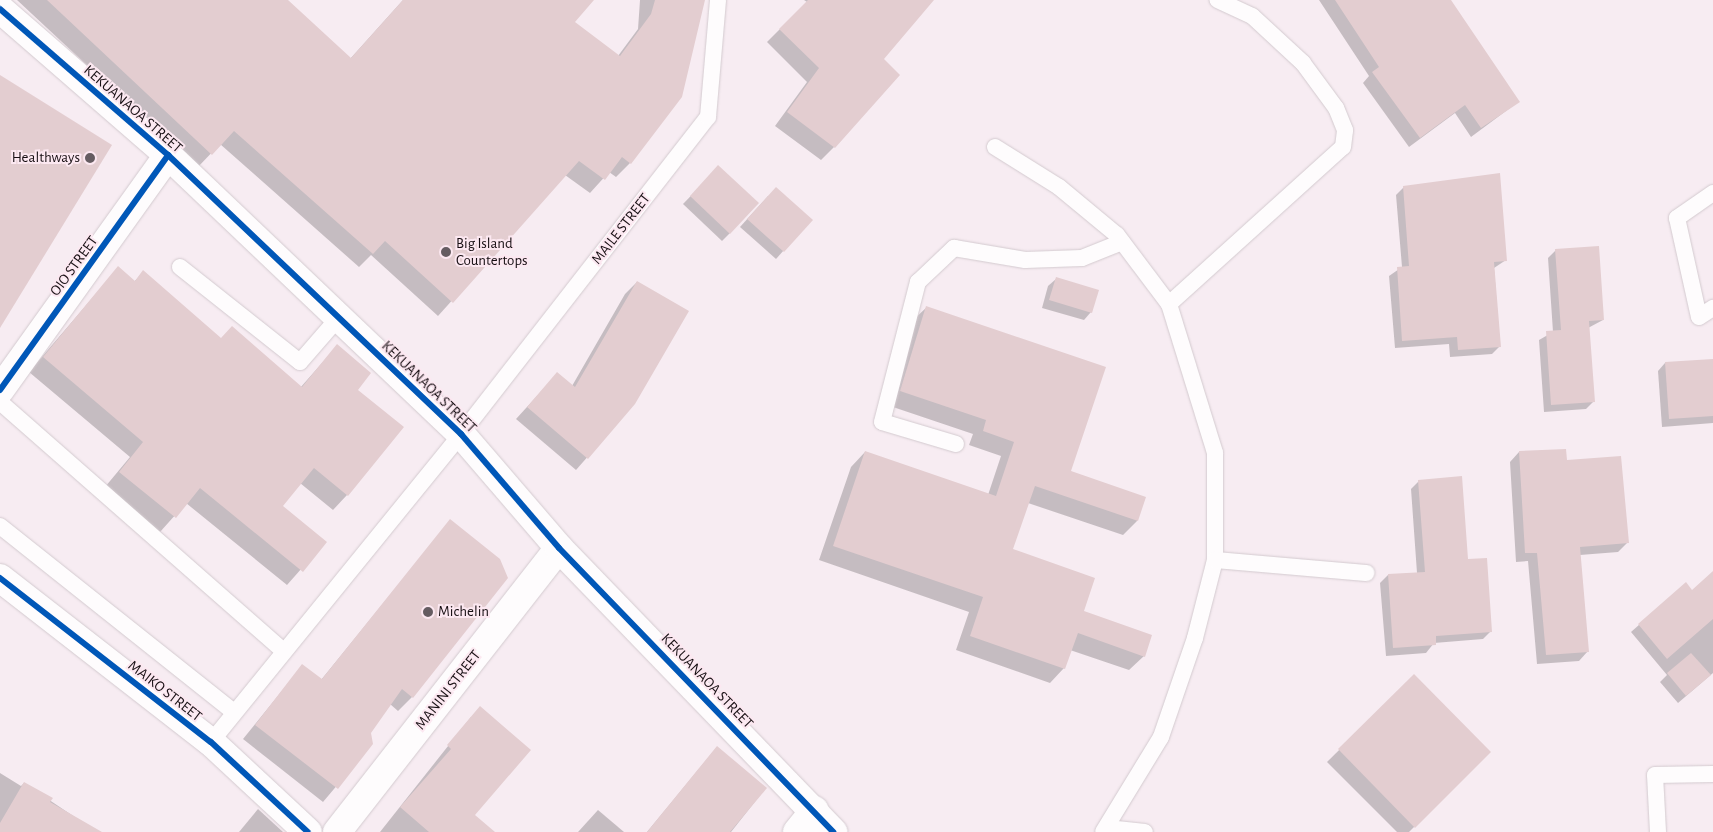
<!DOCTYPE html>
<html>
<head>
<meta charset="utf-8">
<style>
  body { margin:0 }
  #map { position:relative; width:1713px; height:832px; overflow:hidden; background:#f7ecf2; font-family:"Alegreya Sans",sans-serif }
  div>[style] { position:absolute }
  [style*='--x'] { left:calc(var(--x)*1px); top:calc(var(--y)*1px); width:calc(var(--w)*1px); rotate:calc(var(--a)*1deg) }
  .shadow>* { inset:0; background:#0003 }
  .building>* { inset:0; background:#e3cdd0 }
  .roads { filter:drop-shadow(0 0 1px #d3cacf) drop-shadow(0 0 1px #d3cacf) }
  .service>* { height:16px; margin:-8px; padding:0 8px; transform-origin:8px; border-radius:8px; background:#fefcfd }
  .minor>* { height:28px; margin:-14px; padding:0 14px; transform-origin:14px; border-radius:14px; background:#fefcfd }
  .tertiary>* { height:28px; margin:-14px; padding:0 14px; transform-origin:14px; border-radius:14px; background:#fefcfd }
  .cycleway>* { height:6px; margin:-3px; padding:0 3px; transform-origin:3px; border-radius:3px; background:#0057b8 }
  .dots>* { width:14px; height:14px; translate:-50% -50%; box-sizing:border-box; border:2px solid #fce8f1; border-radius:50% }
  span { translate:-50% -50%; white-space:nowrap; text-align:center; line-height:1.15; -webkit-text-stroke:4px #fce8f1; paint-order:stroke }
  .street-label { font-size:15px; color:#170f13 }
  .poi-label { font-size:15px; color:#170f13 }
  .right { translate:-100% -50%; text-align:right }
  .left { translate:0 -50%; text-align:left }
</style>
</head>
<body>
<div id="map">
  <div class="shadow">
    <i style="clip-path:polygon(17px 0,286px 0,350px 59px,403px 0,593px 0,573px 22px,618px 56px,638px 29px,640px 0,704px 0,681px 96px,630px 163px,616px 177px,609px 172px,590px 193px,565px 175px,438px 316px,371px 255px,359px 267px,220px 144px,197px 168px)"></i>
    <i style="clip-path:polygon(804px 0,932px 0,882px 59px,834px 147px,821px 160px,775px 126px,807px 82px,767px 42px,807px 2px)"></i>
    <i style="clip-path:polygon(1319px 0,1449px 0,1518px 102px,1471px 137px,1455px 113px,1409px 147px,1363px 83px,1369px 76px)"></i>
    <i style="clip-path:polygon(711px 175px,730px 233px,722px 241px,683px 204px)"></i>
    <i style="clip-path:polygon(1404px 187px,1506px 260px,1494px 268px,1500px 346px,1492px 354px,1450px 357px,1449px 344px,1395px 348px,1389px 276px,1402px 267px,1396px 195px)"></i>
    <i style="clip-path:polygon(768px 196px,811px 220px,776px 259px,740px 227px)"></i>
    <i style="clip-path:polygon(1556px 250px,1603px 320px,1588px 328px,1594px 401px,1586px 409px,1544px 412px,1539px 340px,1553px 332px,1548px 258px)"></i>
    <i style="clip-path:polygon(118px 268px,134px 282px,143px 272px,221px 339px,300px 388px,337px 346px,356px 390px,347px 495px,333px 510px,300px 483px,281px 506px,325px 542px,287px 585px,186px 503px,160px 532px,105px 487px,130px 457px,29px 372px)"></i>
    <i style="clip-path:polygon(1056px 279px,1091px 312px,1084px 320px,1042px 308px,1048px 286px)"></i>
    <i style="clip-path:polygon(637px 282px,634px 404px,576px 470px,516px 419px,557px 374px,572px 386px,625px 294px)"></i>
    <i style="clip-path:polygon(927px 307px,1069px 471px,1145px 498px,1137px 521px,1123px 535px,1028px 503px,1011px 550px,1082px 612px,1144px 656px,1129px 670px,1070px 650px,1064px 668px,1050px 683px,956px 650px,969px 612px,819px 560px,851px 467px,865px 452px,988px 495px,1001px 456px,969px 445px,973px 434px,887px 405px,912px 321px)"></i>
    <i style="clip-path:polygon(1713px 360px,1713px 423px,1662px 427px,1658px 371px,1665px 363px)"></i>
    <i style="clip-path:polygon(1519px 452px,1566px 462px,1627px 543px,1618px 552px,1580px 555px,1588px 651px,1579px 661px,1537px 664px,1528px 561px,1516px 562px,1510px 462px)"></i>
    <i style="clip-path:polygon(1419px 481px,1467px 561px,1491px 631px,1483px 639px,1434px 643px,1426px 653px,1386px 656px,1380px 583px,1388px 575px,1417px 573px,1411px 489px)"></i>
    <i style="clip-path:polygon(450px 521px,506px 578px,412px 697px,398px 711px,390px 704px,369px 733px,372px 744px,323px 802px,243px 739px,302px 666px,321px 680px)"></i>
    <i style="clip-path:polygon(1713px 573px,1713px 673px,1678px 703px,1660px 682px,1667px 675px,1631px 632px,1685px 584px,1692px 591px)"></i>
    <i style="clip-path:polygon(1414px 676px,1489px 752px,1409px 832px,1397px 832px,1327px 762px)"></i>
    <i style="clip-path:polygon(471px 717px,473px 815px,493px 832px,380px 832px)"></i>
    <i style="clip-path:polygon(717px 747px,765px 789px,731px 832px,647px 832px)"></i>
    <i style="clip-path:polygon(0 773px,21px 786px,24px 783px,97px 832px,0 832px)"></i>
    <i style="clip-path:polygon(258px 809px,283px 832px,239px 832px)"></i>
    <i style="clip-path:polygon(598px 810px,624px 832px,578px 832px)"></i>
  </div>
  <div class="building">
    <i style="clip-path:polygon(47px 0,288px 0,351px 58px,403px 0,594px 0,575px 22px,620px 56px,651px 14px,655px 0,705px 0,682px 97px,631px 164px,622px 157px,605px 180px,579px 161px,453px 303px,385px 241px,373px 254px,234px 131px,212px 155px)"></i>
    <i style="clip-path:polygon(808px 0,934px 0,884px 59px,900px 75px,835px 148px,787px 112px,819px 68px,779px 29px)"></i>
    <i style="clip-path:polygon(1335px 0,1451px 0,1520px 102px,1481px 128px,1465px 105px,1420px 138px,1372px 72px,1379px 67px)"></i>
    <i style="clip-path:polygon(0 75px,112px 145px,0 328px)"></i>
    <i style="clip-path:polygon(718px 165px,759px 203px,730px 234px,690px 196px)"></i>
    <i style="clip-path:polygon(1500px 173px,1507px 261px,1494px 262px,1501px 347px,1458px 350px,1457px 337px,1402px 341px,1397px 267px,1409px 266px,1403px 186px)"></i>
    <i style="clip-path:polygon(776px 187px,813px 220px,784px 252px,747px 219px)"></i>
    <i style="clip-path:polygon(1599px 246px,1604px 320px,1589px 321px,1595px 402px,1551px 405px,1546px 331px,1561px 330px,1555px 249px)"></i>
    <i style="clip-path:polygon(118px 266px,135px 281px,143px 270px,221px 338px,232px 326px,302px 387px,337px 344px,371px 373px,358px 390px,404px 427px,348px 496px,314px 468px,283px 506px,327px 542px,303px 572px,200px 488px,176px 518px,119px 472px,143px 442px,43px 357px)"></i>
    <i style="clip-path:polygon(1056px 277px,1099px 290px,1092px 313px,1049px 300px)"></i>
    <i style="clip-path:polygon(637px 281px,689px 311px,635px 404px,588px 459px,527px 407px,557px 372px,575px 387px)"></i>
    <i style="clip-path:polygon(926px 306px,1106px 367px,1071px 471px,1146px 497px,1138px 521px,1035px 486px,1013px 549px,1095px 578px,1084px 611px,1152px 635px,1145px 657px,1078px 633px,1065px 669px,970px 636px,983px 597px,833px 546px,865px 451px,996px 496px,1014px 442px,983px 431px,986px 420px,900px 391px)"></i>
    <i style="clip-path:polygon(1713px 359px,1713px 416px,1669px 419px,1665px 362px)"></i>
    <i style="clip-path:polygon(1566px 449px,1567px 460px,1621px 456px,1629px 543px,1580px 547px,1589px 652px,1546px 655px,1537px 553px,1525px 553px,1519px 451px)"></i>
    <i style="clip-path:polygon(1462px 476px,1468px 559px,1487px 558px,1492px 632px,1436px 636px,1436px 645px,1393px 648px,1388px 574px,1425px 572px,1418px 480px)"></i>
    <i style="clip-path:polygon(450px 519px,500px 559px,508px 578px,413px 698px,402px 689px,371px 733px,373px 744px,338px 789px,255px 725px,302px 664px,322px 679px)"></i>
    <i style="clip-path:polygon(1713px 571px,1713px 619px,1667px 659px,1638px 624px,1686px 582px,1692px 590px)"></i>
    <i style="clip-path:polygon(1691px 653px,1711px 675px,1686px 696px,1667px 673px)"></i>
    <i style="clip-path:polygon(1414px 674px,1491px 752px,1415px 828px,1338px 749px)"></i>
    <i style="clip-path:polygon(480px 706px,531px 750px,475px 815px,495px 832px,429px 832px,400px 807px,451px 749px,447px 745px)"></i>
    <i style="clip-path:polygon(717px 746px,767px 788px,730px 832px,647px 832px)"></i>
    <i style="clip-path:polygon(24px 782px,53px 798px,50px 802px,102px 832px,0 832px,0 823px)"></i>
  </div>
  <div class="roads">
    <div class="service">
      <i style="--x:995;--y:147;--w:75;--a:32"></i>
      <i style="--x:1059;--y:187;--w:75;--a:39.6"></i>
      <i style="--x:1117;--y:235;--w:86;--a:53"></i>
      <i style="--x:1169;--y:304;--w:156;--a:72.8"></i>
      <i style="--x:1215;--y:453;--w:107;--a:90"></i>
      <i style="--x:1215;--y:560;--w:81;--a:104.4"></i>
      <i style="--x:1195;--y:638;--w:105;--a:109"></i>
      <i style="--x:1161;--y:737;--w:111;--a:121.4"></i>
      <i style="--x:1713;--y:193;--w:44;--a:145.2"></i>
      <i style="--x:1677;--y:218;--w:101;--a:77.5"></i>
      <i style="--x:1699;--y:317;--w:17;--a:-33"></i>
      <i style="--x:180;--y:267;--w:153;--a:38.4"></i>
      <i style="--x:300;--y:362;--w:60;--a:-49.1"></i>
      <i style="--x:1169;--y:304;--w:234;--a:-42.1"></i>
      <i style="--x:1343;--y:147;--w:17;--a:-83"></i>
      <i style="--x:1345;--y:130;--w:24;--a:-112"></i>
      <i style="--x:1336;--y:108;--w:56;--a:-126.3"></i>
      <i style="--x:1303;--y:63;--w:69;--a:-137.3"></i>
      <i style="--x:1252;--y:16;--w:38;--a:-155"></i>
      <i style="--x:0;--y:402;--w:377;--a:41.3"></i>
      <i style="--x:956;--y:444;--w:77;--a:-163.4"></i>
      <i style="--x:882;--y:422;--w:145;--a:-75.6"></i>
      <i style="--x:918;--y:282;--w:50;--a:-43.4"></i>
      <i style="--x:954;--y:248;--w:72;--a:9.6"></i>
      <i style="--x:1025;--y:260;--w:57;--a:-2"></i>
      <i style="--x:1082;--y:258;--w:43;--a:-21.8"></i>
      <i style="--x:0;--y:526;--w:299;--a:38.5"></i>
      <i style="--x:1215;--y:560;--w:152;--a:4.9"></i>
      <i style="--x:211;--y:742;--w:397;--a:-50.9"></i>
      <i style="--x:461;--y:434;--w:402;--a:-52.1"></i>
      <i style="--x:708;--y:117;--w:117;--a:-85.1"></i>
      <i style="--x:1107;--y:828;--w:38;--a:6"></i>
      <i style="--x:1658;--y:832;--w:57;--a:-93"></i>
      <i style="--x:1655;--y:775;--w:58;--a:-1"></i>
    </div>
    <div class="minor">
      <i style="--x:0;--y:390;--w:289;--a:-54.4"></i>
      <i style="--x:0;--y:578;--w:267;--a:37.9"></i>
      <i style="--x:211;--y:742;--w:132;--a:42.9"></i>
      <i style="--x:337;--y:832;--w:360;--a:-52"></i>
      <i style="--x:797;--y:832;--w:28;--a:-51"></i>
    </div>
    <div class="tertiary">
      <i style="--x:0;--y:9;--w:223;--a:41"></i>
      <i style="--x:168;--y:155;--w:405;--a:43.6"></i>
      <i style="--x:461;--y:434;--w:150;--a:49.3"></i>
      <i style="--x:559;--y:548;--w:395;--a:46"></i>
    </div>
  </div>
  <div class="cycleway">
    <i style="--x:0;--y:9;--w:223;--a:41"></i>
    <i style="--x:168;--y:155;--w:405;--a:43.6"></i>
    <i style="--x:461;--y:434;--w:150;--a:49.3"></i>
    <i style="--x:559;--y:548;--w:395;--a:46"></i>
    <i style="--x:0;--y:390;--w:289;--a:-54.4"></i>
    <i style="--x:0;--y:578;--w:267;--a:37.9"></i>
    <i style="--x:211;--y:742;--w:132;--a:42.9"></i>
  </div>
  <div class="dots">
    <i style="left:90px;top:158px;background:#655c61"></i>
    <i style="left:446px;top:252px;background:#655c61"></i>
    <i style="left:428px;top:612px;background:#655c61"></i>
  </div>
  <div class="street-label">
    <span style="left:133px;top:109px;rotate:41deg">KEKUANAOA STREET</span>
    <span style="left:621px;top:229px;rotate:-52deg">MAILE STREET</span>
    <span style="left:74px;top:266px;rotate:-54deg">OIO STREET</span>
    <span style="left:429px;top:387px;rotate:44deg">KEKUANAOA STREET</span>
    <span style="left:707px;top:681px;rotate:46deg">KEKUANAOA STREET</span>
    <span style="left:448px;top:690px;rotate:-52deg">MANINI STREET</span>
    <span style="left:165px;top:691px;rotate:38deg">MAIKO STREET</span>
  </div>
  <div class="poi-label">
    <span class="right" style="left:80px;top:158px">Healthways</span>
    <span class="left" style="left:456px;top:252px">Big Island<br>Countertops</span>
    <span class="left" style="left:438px;top:612px">Michelin</span>
  </div>
</div>
</body>
</html>
